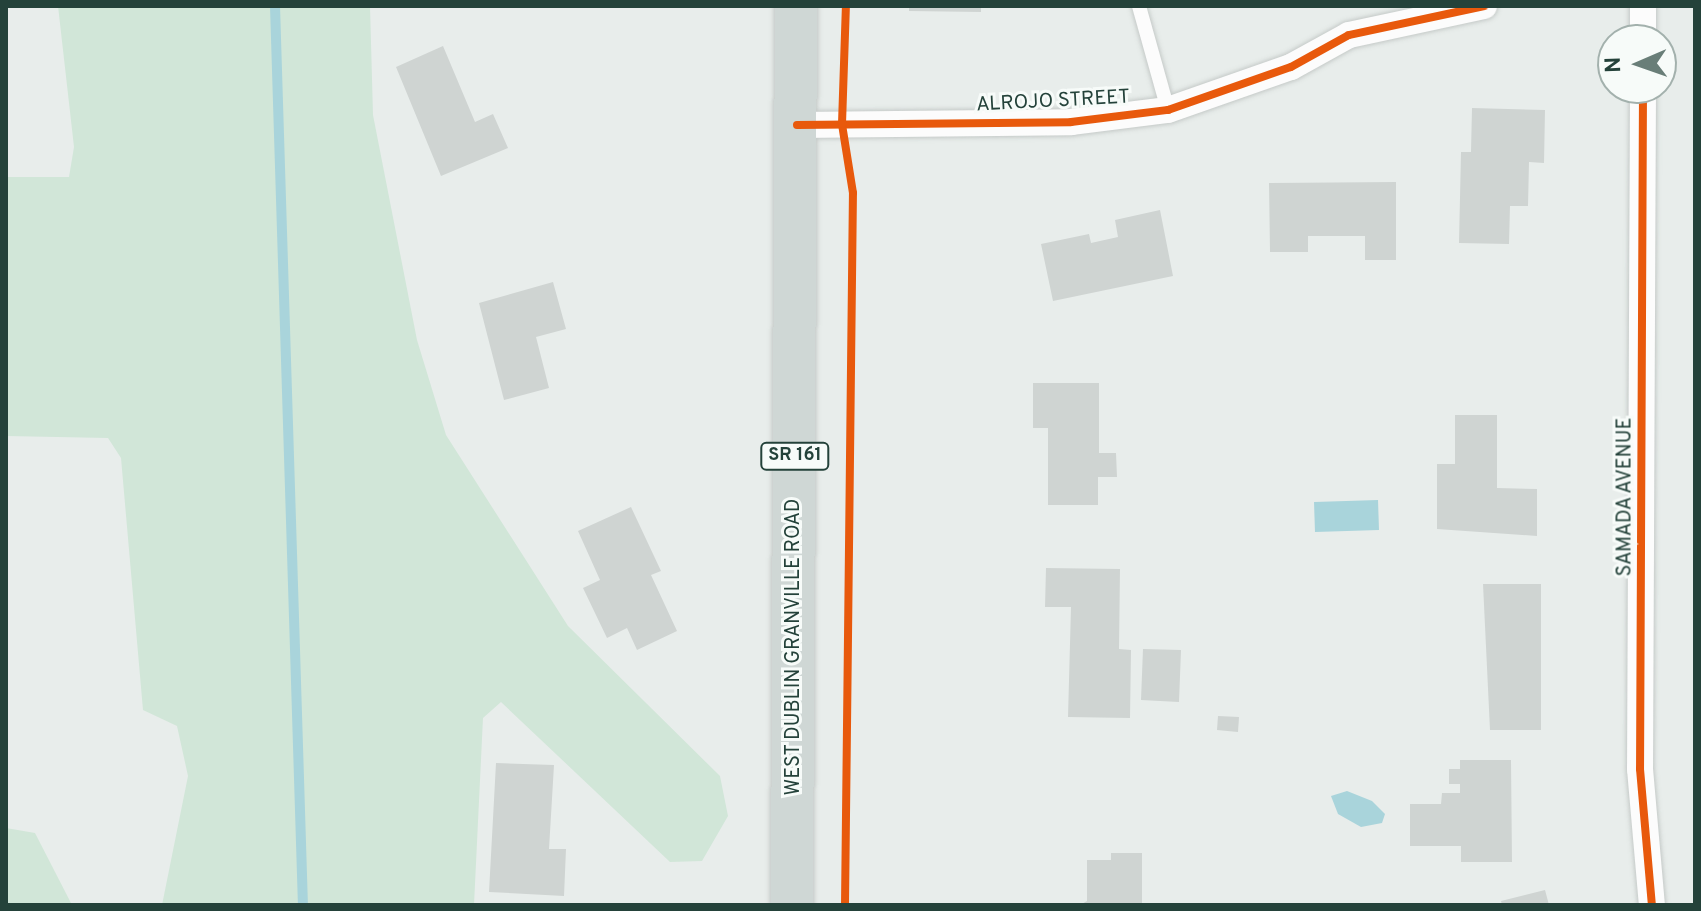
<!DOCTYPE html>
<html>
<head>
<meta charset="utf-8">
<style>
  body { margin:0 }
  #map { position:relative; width:1701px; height:911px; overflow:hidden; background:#e8edeb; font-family:Overpass,sans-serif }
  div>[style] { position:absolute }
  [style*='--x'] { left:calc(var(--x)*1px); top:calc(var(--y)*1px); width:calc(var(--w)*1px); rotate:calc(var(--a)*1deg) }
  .green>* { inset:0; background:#d1e6d8 }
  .water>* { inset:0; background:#a9d4db }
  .stream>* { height:10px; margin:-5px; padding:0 5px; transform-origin:5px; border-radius:5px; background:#a9d4db }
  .building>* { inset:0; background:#cfd4d2 }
  .roads { filter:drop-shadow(0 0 2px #c5cac8) drop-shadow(0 0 2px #c5cac8) }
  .service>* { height:14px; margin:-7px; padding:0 7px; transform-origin:7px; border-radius:7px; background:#fcfcfc }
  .minor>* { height:26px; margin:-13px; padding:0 13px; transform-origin:13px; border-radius:13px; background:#fcfcfc }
  .primary>* { height:42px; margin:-21px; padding:0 21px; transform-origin:21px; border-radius:21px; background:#cfd7d5 }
  .cycleway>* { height:8px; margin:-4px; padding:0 4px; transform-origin:4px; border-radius:4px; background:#e8590c }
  span { translate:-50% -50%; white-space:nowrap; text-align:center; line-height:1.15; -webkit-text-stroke:6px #f7fbf9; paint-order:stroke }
  .shield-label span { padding:2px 6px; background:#f7fbf9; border:2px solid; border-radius:6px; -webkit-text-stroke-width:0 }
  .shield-label { font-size:18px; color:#24423a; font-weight:700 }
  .street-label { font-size:20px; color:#24423a }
  .frame { position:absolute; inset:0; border:8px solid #24423a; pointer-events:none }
  .north { position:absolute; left:1597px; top:24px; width:80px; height:80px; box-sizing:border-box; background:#f7fbf9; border:2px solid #a3b1ad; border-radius:50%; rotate:268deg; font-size:22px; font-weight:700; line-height:32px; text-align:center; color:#24423a }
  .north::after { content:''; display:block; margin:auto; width:28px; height:36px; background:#697e78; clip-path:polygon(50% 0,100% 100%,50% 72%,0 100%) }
</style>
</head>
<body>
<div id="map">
  <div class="green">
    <i style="clip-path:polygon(58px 6px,370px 6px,373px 115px,417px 340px,446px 435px,568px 626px,720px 776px,728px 816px,702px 861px,670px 862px,501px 702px,483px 718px,474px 905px,162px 905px,188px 776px,177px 726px,143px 710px,121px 458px,108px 438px,6px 436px,6px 177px,69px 177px,74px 147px)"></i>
    <i style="clip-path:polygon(6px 828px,35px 833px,72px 905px,6px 905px)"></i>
  </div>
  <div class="water">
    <i style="clip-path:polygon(1378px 500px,1379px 530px,1315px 532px,1314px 502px)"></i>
    <i style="clip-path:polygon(1347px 791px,1372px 801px,1385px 814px,1382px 823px,1361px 827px,1338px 814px,1331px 796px)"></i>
  </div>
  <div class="stream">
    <i style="--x:275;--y:6;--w:899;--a:88.22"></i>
  </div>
  <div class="building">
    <i style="clip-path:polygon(909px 6px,981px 6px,981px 12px,909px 11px)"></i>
    <i style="clip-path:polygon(443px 46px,475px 122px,493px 114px,508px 148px,441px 176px,396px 67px)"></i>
    <i style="clip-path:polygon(1472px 108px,1545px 110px,1544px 163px,1529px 162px,1528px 206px,1510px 206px,1509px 244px,1459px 243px,1461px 152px,1471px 152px)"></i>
    <i style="clip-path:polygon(1396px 182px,1396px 260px,1365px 260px,1365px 236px,1308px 236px,1308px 252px,1270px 252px,1269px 183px)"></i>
    <i style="clip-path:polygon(1160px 210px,1173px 276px,1053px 301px,1041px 244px,1089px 234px,1091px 243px,1118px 237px,1115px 220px)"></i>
    <i style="clip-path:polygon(553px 282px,566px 329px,536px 337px,549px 388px,504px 400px,479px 303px)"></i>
    <i style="clip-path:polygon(1033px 383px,1099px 383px,1099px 453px,1116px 453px,1117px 477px,1098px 477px,1098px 505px,1048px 505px,1048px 428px,1033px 428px)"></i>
    <i style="clip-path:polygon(1455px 415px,1497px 415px,1497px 488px,1537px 489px,1537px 536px,1437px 529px,1437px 464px,1455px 464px)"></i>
    <i style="clip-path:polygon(631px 507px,661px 571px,651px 575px,677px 631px,637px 650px,627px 628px,607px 638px,583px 588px,600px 580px,578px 531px)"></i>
    <i style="clip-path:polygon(1046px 568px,1120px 569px,1119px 649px,1131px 650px,1130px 718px,1068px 717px,1071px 607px,1045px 607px)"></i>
    <i style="clip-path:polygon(1483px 584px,1541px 584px,1541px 730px,1490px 730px)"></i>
    <i style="clip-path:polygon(1143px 649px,1181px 650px,1179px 702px,1141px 700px)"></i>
    <i style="clip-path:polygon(1218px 716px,1239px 717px,1238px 732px,1217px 730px)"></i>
    <i style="clip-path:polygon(1460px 760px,1511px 760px,1512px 862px,1461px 862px,1461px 846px,1410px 846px,1410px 804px,1441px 804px,1442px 793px,1460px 793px,1460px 784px,1449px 784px,1449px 769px,1460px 769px)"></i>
    <i style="clip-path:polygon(496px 763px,554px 765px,549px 849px,566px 849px,564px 896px,489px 892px)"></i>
    <i style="clip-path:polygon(1111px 853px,1142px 853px,1142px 905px,1080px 905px,1087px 901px,1087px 860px,1111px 860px)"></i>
    <i style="clip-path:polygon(1545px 890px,1549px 905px,1502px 905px,1501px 901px)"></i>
  </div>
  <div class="roads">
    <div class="service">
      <i style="--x:1139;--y:6;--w:108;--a:74.4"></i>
    </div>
    <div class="minor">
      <i style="--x:1643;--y:6;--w:34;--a:90"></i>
      <i style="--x:1643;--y:88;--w:681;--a:90.25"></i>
      <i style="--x:1640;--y:769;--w:137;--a:85"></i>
      <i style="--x:797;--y:125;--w:274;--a:-0.6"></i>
      <i style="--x:1071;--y:122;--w:98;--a:-7.1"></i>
      <i style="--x:1168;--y:110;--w:130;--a:-19.3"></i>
      <i style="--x:1291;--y:67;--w:66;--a:-28.9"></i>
      <i style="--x:1349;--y:35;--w:138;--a:-12.1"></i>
    </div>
    <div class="primary">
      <i style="--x:792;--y:905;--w:899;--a:-89.75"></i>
    </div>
  </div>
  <div class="cycleway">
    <i style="--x:1643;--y:88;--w:681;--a:90.25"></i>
    <i style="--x:1640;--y:769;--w:137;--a:85"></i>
    <i style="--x:797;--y:125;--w:274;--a:-0.6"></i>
    <i style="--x:1071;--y:122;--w:98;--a:-7.1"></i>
    <i style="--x:1168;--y:110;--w:130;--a:-19.3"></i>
    <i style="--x:1291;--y:67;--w:66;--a:-28.9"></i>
    <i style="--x:1349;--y:35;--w:138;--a:-12.1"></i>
    <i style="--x:845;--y:905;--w:712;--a:-89.36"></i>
    <i style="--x:853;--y:193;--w:70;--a:-99.1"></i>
    <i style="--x:842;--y:124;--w:118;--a:-88.1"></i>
  </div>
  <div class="shield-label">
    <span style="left:795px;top:456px">SR 161</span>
  </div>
  <div class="street-label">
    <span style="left:1053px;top:102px;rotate:-3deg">ALROJO STREET</span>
    <span style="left:1626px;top:497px;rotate:-90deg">SAMADA AVENUE</span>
    <span style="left:794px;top:647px;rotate:-90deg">WEST DUBLIN GRANVILLE ROAD</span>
  </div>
  <div class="frame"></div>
  <div class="north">N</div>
</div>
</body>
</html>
